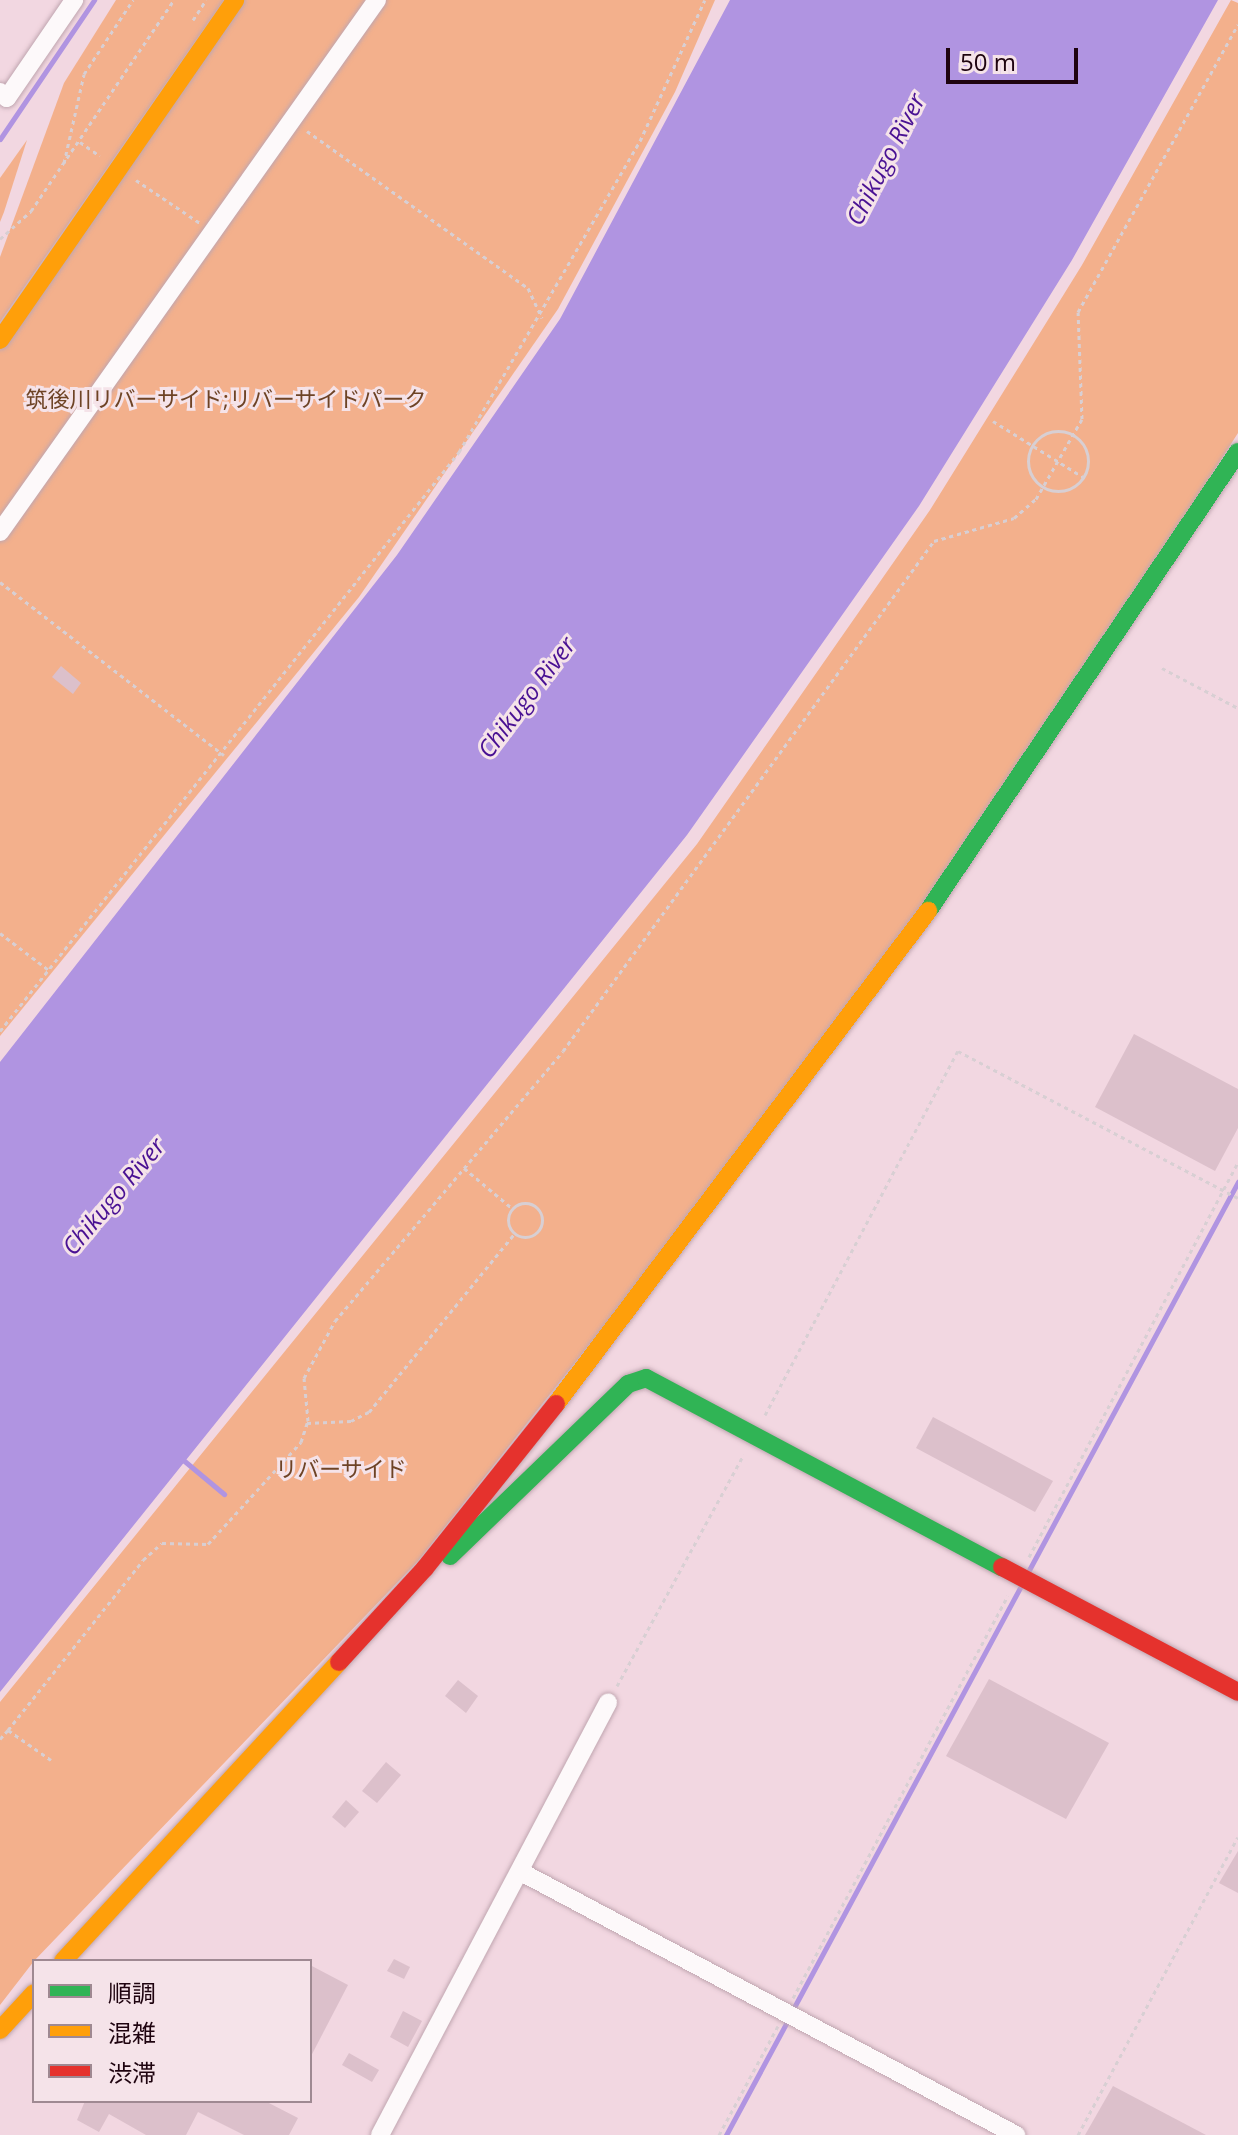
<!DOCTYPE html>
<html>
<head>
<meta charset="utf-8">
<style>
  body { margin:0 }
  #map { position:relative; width:1238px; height:2135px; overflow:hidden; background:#f2d7e1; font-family:"Open Sans","Noto Sans JP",sans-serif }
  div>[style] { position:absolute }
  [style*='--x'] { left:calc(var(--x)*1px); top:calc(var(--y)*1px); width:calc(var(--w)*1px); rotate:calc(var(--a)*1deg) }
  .green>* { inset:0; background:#f3b08c }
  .water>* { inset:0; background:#b094e1 }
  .stream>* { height:5px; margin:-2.5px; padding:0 2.5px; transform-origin:2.5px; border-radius:2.5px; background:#b094e1 }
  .building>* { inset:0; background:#dcc0cb }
  .path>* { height:3px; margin-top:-1.5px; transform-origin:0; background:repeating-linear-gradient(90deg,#d8cfd3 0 4px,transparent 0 8px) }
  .path>.ring { margin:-1.5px; padding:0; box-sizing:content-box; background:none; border:3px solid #d8cfd3; border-radius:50% }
  .roads { filter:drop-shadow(0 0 2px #c0a6b0) drop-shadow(0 0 2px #c0a6b0) }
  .street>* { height:18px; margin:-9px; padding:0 9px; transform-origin:9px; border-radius:9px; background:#fdf9fa }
  .fast>* { height:18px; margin:-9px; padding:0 9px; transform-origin:9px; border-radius:9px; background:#30b455 }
  .slow>* { height:18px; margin:-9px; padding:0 9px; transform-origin:9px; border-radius:9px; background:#ff9f0a }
  .jam>* { height:18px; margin:-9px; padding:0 9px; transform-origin:9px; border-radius:9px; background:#e5322d }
  span { translate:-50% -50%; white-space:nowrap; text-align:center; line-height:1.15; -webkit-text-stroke:6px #f5e3e9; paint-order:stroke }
  .park-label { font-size:22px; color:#6e4325 }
  .water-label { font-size:24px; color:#491193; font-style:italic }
  .legend { position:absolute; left:32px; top:1959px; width:280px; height:144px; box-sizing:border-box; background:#f5e3e9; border:2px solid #9f8992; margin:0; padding:10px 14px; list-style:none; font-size:24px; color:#1e030f }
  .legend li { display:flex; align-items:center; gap:16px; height:40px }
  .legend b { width:40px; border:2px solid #9f8992 }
  .scale { position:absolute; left:946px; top:48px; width:132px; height:36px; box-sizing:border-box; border:4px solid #1e030f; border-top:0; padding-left:10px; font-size:24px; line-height:28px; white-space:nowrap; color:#1e030f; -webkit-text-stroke:6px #f5e3e9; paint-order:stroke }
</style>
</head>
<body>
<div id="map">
  <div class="green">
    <i style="clip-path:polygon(116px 0,224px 0,0 322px,0 257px,64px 83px)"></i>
    <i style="clip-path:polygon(234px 0,715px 0,675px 92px,558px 309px,359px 597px,0 1036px,0 328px)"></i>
    <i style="clip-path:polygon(1231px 0,1238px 3px,1238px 433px,1023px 768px,744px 1149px,418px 1561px,34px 1961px,0 2005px,0 1702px,697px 844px,930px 510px,1082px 265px)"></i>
    <i style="clip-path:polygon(27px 140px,4px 212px,0 222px,0 178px)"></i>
  </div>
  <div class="water">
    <i style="clip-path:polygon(730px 0,1218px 0,1072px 260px,919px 506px,687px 835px,0 1692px,0 1062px,397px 555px,560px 319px)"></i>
  </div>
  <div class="stream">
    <i style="--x:0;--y:139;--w:168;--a:-55.9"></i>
    <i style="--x:182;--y:1459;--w:55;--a:39.8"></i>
    <i style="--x:1029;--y:1570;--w:441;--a:-61.7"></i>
    <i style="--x:792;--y:2011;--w:483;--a:-61.7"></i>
    <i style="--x:726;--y:2135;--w:131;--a:-61.7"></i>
  </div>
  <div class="building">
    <i style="clip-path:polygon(61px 666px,81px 683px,73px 694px,52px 677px)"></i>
    <i style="clip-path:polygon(1134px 1034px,1238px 1089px,1238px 1128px,1215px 1171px,1095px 1107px)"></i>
    <i style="clip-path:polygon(933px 1417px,1053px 1481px,1035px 1512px,916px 1448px)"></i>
    <i style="clip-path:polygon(989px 1679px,1109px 1743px,1066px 1819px,946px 1756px)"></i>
    <i style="clip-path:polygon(458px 1680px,478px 1696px,466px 1713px,445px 1696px)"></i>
    <i style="clip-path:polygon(386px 1762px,401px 1775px,377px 1803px,362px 1791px)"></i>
    <i style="clip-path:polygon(346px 1800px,359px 1812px,345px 1828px,332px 1817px)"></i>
    <i style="clip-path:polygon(1238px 1851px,1238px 1893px,1219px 1883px)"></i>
    <i style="clip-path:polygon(394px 1959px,410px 1967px,404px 1979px,387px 1971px)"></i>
    <i style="clip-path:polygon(310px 1965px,348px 1985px,310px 2058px)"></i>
    <i style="clip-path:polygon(403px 2011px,422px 2021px,408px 2047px,390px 2037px)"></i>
    <i style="clip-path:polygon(349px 2053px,379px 2070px,372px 2082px,342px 2065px)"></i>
    <i style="clip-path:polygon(1113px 2086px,1206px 2135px,1085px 2135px)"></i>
    <i style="clip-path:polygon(85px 2101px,265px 2101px,298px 2118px,289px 2135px,244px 2135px,198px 2112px,186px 2135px,146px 2135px,109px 2114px,99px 2132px,77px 2120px)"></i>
  </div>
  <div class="path">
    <i style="--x:193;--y:20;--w:24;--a:-57"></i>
    <i style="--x:307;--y:131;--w:271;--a:35.4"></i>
    <i style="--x:528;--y:288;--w:33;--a:65"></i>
    <i style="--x:80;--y:142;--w:24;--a:35"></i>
    <i style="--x:64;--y:163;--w:91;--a:-77.3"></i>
    <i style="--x:84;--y:74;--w:89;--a:-56.5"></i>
    <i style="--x:136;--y:180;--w:77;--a:33.9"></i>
    <i style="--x:0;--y:239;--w:42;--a:-42.1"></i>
    <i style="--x:31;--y:211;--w:255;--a:-55.9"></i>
    <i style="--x:993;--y:421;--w:106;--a:31.9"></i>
    <i class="ring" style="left:1028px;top:431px;width:57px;height:57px"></i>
    <i style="--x:0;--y:582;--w:283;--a:37.7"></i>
    <i style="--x:1162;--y:668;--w:86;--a:27.8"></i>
    <i style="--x:0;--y:933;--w:63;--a:37.2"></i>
    <i style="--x:0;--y:1031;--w:739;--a:-51.59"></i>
    <i style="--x:459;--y:452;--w:360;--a:-59.8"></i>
    <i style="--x:640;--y:141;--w:155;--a:-65.3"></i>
    <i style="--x:464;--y:1168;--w:64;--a:39.9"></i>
    <i class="ring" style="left:508px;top:1203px;width:31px;height:31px"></i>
    <i style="--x:765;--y:1415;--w:412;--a:-62.1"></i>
    <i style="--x:958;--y:1051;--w:316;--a:27.7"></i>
    <i style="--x:307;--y:1423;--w:44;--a:-2.6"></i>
    <i style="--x:351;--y:1421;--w:20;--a:-27"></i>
    <i style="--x:369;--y:1412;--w:231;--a:-50.8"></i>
    <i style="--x:1029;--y:1557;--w:447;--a:-62.1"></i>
    <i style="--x:617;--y:1686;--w:264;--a:-61.3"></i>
    <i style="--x:0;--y:1739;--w:12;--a:-48"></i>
    <i style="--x:51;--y:1760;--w:52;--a:-145.1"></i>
    <i style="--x:8;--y:1730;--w:217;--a:-51.5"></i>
    <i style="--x:143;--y:1560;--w:25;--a:-42"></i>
    <i style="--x:162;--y:1543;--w:46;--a:1.2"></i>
    <i style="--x:208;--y:1544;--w:138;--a:-47.6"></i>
    <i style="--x:301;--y:1442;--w:22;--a:-72"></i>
    <i style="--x:308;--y:1421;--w:43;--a:-95.3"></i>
    <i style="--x:304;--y:1378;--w:65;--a:-61.5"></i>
    <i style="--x:335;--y:1321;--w:353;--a:-49.8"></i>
    <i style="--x:563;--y:1051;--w:631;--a:-53.97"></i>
    <i style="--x:934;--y:541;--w:83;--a:-16"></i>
    <i style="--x:1014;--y:518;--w:29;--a:-41"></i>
    <i style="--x:1036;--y:499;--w:92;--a:-60.1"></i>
    <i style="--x:1082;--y:419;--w:107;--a:-92.1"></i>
    <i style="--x:1078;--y:312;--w:329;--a:-60.9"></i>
    <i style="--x:793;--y:1998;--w:456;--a:-61.9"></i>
    <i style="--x:719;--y:2135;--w:124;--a:-61.6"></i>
    <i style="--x:1078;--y:2135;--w:338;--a:-61.8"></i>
  </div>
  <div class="roads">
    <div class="street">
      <i style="--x:0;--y:92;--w:9;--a:41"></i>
      <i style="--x:7;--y:98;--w:119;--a:-55.6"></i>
      <i style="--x:0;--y:532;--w:652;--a:-54.68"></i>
      <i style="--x:521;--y:1872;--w:561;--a:27.98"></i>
      <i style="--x:380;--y:2135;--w:489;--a:-62.2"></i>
    </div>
    <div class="fast">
      <i style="--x:928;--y:911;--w:554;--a:-55.97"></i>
      <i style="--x:450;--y:1556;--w:248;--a:-44"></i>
      <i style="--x:628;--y:1384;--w:19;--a:-18"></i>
      <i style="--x:646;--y:1378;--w:403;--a:28"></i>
    </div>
    <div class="slow">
      <i style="--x:0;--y:340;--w:413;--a:-55.3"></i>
      <i style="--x:556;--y:1404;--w:618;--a:-52.96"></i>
      <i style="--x:63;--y:1961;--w:407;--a:-47.3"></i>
      <i style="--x:0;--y:2030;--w:50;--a:-47.4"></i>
    </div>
    <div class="jam">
      <i style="--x:1002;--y:1567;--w:267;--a:27.9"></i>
      <i style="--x:339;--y:1662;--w:127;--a:-47.5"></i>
      <i style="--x:425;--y:1568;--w:210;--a:-51.4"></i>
    </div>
  </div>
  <div class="park-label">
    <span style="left:226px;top:399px">筑後川リバーサイド;リバーサイドパーク</span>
    <span style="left:341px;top:1469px">リバーサイド</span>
  </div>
  <div class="water-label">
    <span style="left:885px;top:159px;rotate:-63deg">Chikugo River</span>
    <span style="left:526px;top:697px;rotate:-53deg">Chikugo River</span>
    <span style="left:113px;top:1196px;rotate:-50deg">Chikugo River</span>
  </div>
  <ul class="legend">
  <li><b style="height:10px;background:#30b455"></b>順調</li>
  <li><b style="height:10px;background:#ff9f0a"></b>混雑</li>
  <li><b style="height:10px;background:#e5322d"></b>渋滞</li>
  </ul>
  <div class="scale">50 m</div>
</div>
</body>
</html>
